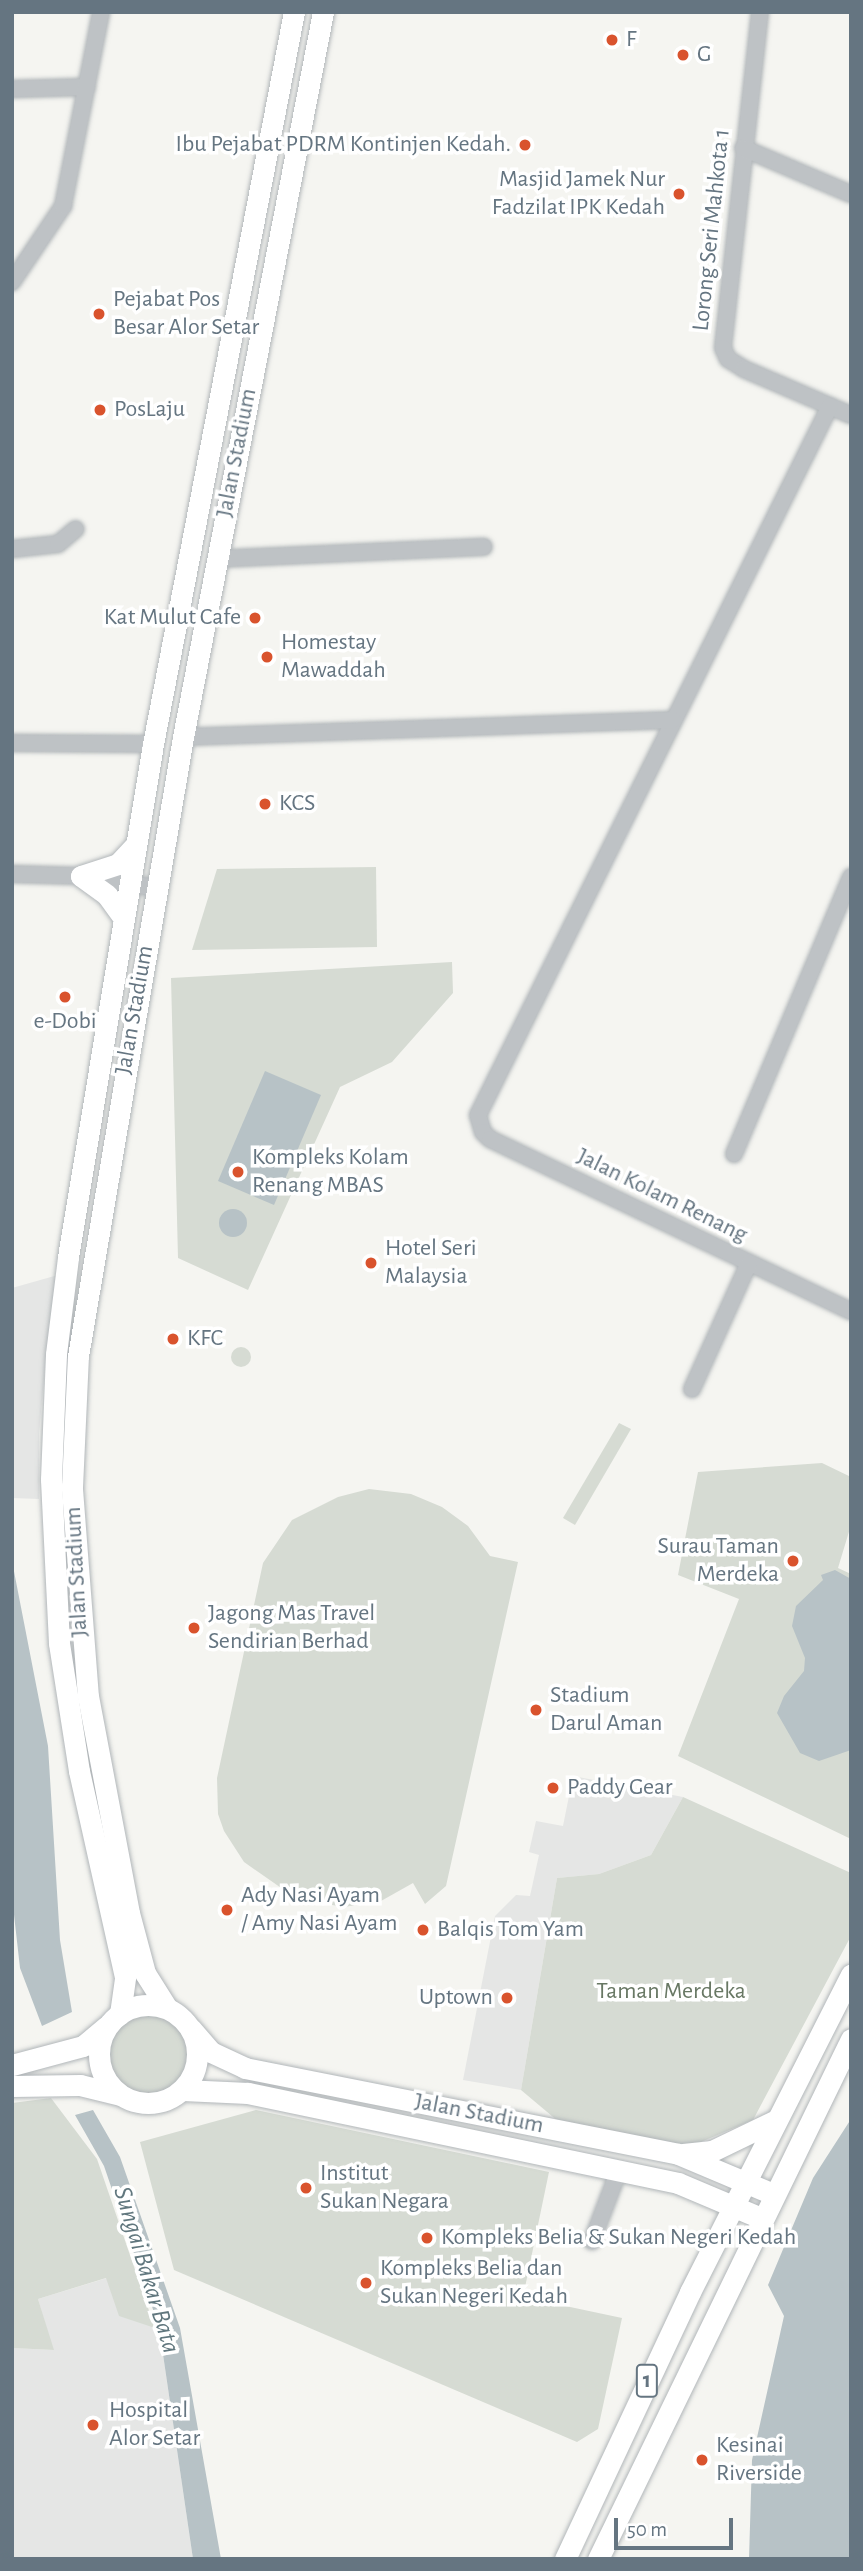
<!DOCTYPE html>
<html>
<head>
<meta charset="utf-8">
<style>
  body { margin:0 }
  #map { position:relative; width:863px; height:2571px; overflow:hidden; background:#f5f5f1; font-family:"Alegreya Sans",sans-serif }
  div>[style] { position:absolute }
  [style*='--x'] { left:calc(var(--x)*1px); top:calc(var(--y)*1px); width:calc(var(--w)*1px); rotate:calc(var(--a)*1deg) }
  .built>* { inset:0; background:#e5e6e5 }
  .green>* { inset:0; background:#d6dbd3 }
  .round { border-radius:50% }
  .water>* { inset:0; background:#b7c2c6 }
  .roads { filter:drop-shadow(0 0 2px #b1b6b9) drop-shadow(0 0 2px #b1b6b9) }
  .minor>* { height:16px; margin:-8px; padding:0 8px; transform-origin:8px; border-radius:8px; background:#bec2c5 }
  .major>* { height:21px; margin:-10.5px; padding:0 10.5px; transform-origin:10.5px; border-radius:10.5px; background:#fff }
  .major>.ring { margin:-10.5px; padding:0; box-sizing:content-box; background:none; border:21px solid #fff; border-radius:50% }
  .dots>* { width:19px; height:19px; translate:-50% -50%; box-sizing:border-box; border:4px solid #fff; border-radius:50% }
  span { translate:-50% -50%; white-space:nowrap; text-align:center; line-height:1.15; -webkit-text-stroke:7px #fff; paint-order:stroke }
  .shield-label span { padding:2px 5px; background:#fff; border:2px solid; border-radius:5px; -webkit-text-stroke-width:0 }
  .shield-label { font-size:23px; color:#657581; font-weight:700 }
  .poi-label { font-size:24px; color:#657581 }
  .left { translate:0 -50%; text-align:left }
  .right { translate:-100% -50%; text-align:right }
  .street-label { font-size:24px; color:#657581 }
  .park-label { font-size:24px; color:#687864 }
  .water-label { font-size:26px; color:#61777e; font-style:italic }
  .frame { position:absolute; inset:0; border:14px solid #657581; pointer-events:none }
  .scale { position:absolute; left:614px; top:2518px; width:119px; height:32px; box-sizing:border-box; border:4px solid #657581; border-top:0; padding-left:9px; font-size:21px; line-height:24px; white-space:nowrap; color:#657581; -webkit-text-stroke:5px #fff; paint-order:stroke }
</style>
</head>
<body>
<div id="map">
  <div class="built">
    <i style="clip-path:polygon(65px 1273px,47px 1345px,39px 1434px,39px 1499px,12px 1498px,12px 1288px)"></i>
    <i style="clip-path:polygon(573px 1776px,683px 1797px,651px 1855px,599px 1874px,557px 1878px,521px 2090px,463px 2080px,495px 1916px,516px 1895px,530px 1896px,539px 1855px,529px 1852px,536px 1821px,563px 1826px)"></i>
    <i style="clip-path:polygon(107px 2278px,155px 2328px,159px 2327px,193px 2559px,12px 2559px,12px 2348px,53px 2350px,38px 2299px)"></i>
  </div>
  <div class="green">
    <i style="clip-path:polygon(376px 867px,377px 947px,192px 950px,217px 869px)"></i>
    <i style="clip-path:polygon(452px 962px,453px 993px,392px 1062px,340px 1087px,248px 1290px,178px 1258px,171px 978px)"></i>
    <i class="round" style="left:231px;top:1347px;width:20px;height:20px"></i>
    <i style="clip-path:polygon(619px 1423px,631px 1429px,575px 1525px,563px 1518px)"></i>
    <i style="clip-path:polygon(822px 1463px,851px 1477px,851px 1525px,838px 1568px,851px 1574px,851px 1839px,678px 1756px,739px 1599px,678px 1575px,698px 1472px)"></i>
    <i style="clip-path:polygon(369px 1489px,411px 1494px,442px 1507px,468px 1526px,490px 1556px,518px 1562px,446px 1886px,425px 1904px,413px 1883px,381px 1901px,344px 1907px,297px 1899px,244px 1862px,224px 1831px,218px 1814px,217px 1778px,263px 1563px,292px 1520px,338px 1497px)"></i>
    <i style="clip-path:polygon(683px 1797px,851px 1873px,851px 1936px,753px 2120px,689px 2147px,565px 2127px,521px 2090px,557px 1878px,599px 1874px,651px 1855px)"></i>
    <i class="round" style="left:106px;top:2012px;width:84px;height:84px"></i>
    <i style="clip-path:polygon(51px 2098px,97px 2159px,155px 2328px,119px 2316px,106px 2278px,38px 2299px,54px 2350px,12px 2348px,12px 2103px)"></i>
    <i style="clip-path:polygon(256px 2110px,549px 2172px,523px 2297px,622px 2318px,598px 2429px,577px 2442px,174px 2270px,140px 2142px)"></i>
  </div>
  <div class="water">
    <i style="clip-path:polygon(265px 1071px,321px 1095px,274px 1205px,218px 1181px)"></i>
    <i class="round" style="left:219px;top:1209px;width:28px;height:28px"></i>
    <i style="clip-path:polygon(12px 1561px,48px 1746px,60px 1940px,72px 2012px,42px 2026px,20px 1968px,12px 1897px)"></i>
    <i style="clip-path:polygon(835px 1570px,851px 1579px,851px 1750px,819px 1761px,800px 1753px,777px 1713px,784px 1696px,804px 1671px,805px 1658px,792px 1626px,796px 1606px,823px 1580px,821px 1575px)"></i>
    <i style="clip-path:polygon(93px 2110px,120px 2157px,180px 2328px,221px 2559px,193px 2559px,159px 2327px,104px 2166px,75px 2115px)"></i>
    <i style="clip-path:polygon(851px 2119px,850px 2559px,749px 2559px,752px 2460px,784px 2316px,768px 2285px,813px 2178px)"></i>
  </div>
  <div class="roads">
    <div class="minor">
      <i style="--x:760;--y:12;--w:338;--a:96.3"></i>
      <i style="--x:723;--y:348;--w:12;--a:66"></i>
      <i style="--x:728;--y:359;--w:19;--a:32"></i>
      <i style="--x:744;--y:369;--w:116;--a:23.3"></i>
      <i style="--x:12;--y:89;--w:75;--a:-1.5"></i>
      <i style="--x:743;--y:148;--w:117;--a:23.1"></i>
      <i style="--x:12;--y:282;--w:92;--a:-56.1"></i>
      <i style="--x:63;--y:206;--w:198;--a:-78.9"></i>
      <i style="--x:830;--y:406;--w:792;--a:116.4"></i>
      <i style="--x:478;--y:1115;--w:18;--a:74"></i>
      <i style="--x:483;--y:1132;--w:10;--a:45"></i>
      <i style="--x:490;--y:1139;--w:400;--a:25.5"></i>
      <i style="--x:12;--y:549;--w:46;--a:-6.2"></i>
      <i style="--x:58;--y:544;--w:23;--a:-40"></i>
      <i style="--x:217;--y:559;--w:267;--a:-2.6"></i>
      <i style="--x:183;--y:737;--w:490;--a:-2"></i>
      <i style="--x:12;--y:743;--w:141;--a:0.4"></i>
      <i style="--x:12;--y:874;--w:69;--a:1.7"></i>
      <i style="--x:81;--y:876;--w:77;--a:9"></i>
      <i style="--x:734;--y:1154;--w:301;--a:-67.1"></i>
      <i style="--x:692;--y:1389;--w:138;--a:-65.7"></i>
      <i style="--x:592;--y:2241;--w:76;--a:-69.2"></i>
    </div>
    <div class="major">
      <i style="--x:81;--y:876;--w:39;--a:-18"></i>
      <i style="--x:118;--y:864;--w:26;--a:-47"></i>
      <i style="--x:81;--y:876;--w:32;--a:36"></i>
      <i style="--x:107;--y:895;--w:29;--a:54"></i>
      <i class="ring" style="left:99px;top:2005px;width:77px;height:77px"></i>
      <i style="--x:167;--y:2008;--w:41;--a:-122.2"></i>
      <i style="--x:145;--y:1973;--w:62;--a:-104.9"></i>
      <i style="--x:129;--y:1913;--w:220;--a:-100.7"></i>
      <i style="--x:88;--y:1697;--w:211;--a:-94.4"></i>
      <i style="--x:72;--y:1487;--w:131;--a:-87.4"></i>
      <i style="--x:78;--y:1356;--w:628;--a:-80.37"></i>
      <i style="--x:183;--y:737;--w:738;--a:-79.07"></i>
      <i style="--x:120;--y:2014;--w:37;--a:-82"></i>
      <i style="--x:125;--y:1977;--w:211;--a:-102.6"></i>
      <i style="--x:79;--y:1771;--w:130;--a:-98.9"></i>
      <i style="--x:59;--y:1643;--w:164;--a:-92.8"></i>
      <i style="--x:51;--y:1479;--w:125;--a:-87.7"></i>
      <i style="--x:56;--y:1354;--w:98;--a:-82.9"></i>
      <i style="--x:68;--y:1257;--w:520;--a:-80.59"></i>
      <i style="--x:153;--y:744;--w:745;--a:-79.1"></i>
      <i style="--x:191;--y:2029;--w:30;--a:49"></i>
      <i style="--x:211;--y:2052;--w:38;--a:25"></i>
      <i style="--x:245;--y:2068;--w:441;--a:11.2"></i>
      <i style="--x:678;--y:2154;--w:103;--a:22.8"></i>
      <i style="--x:12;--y:2065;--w:73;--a:-15"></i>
      <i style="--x:83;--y:2046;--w:30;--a:-40"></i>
      <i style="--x:12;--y:2086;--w:68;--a:-0.8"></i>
      <i style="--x:80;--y:2085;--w:41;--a:14"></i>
      <i style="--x:183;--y:2090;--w:65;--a:2.6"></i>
      <i style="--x:248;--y:2093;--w:439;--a:11.8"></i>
      <i style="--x:678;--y:2183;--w:90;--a:22.9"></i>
      <i style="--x:683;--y:2154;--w:29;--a:-6"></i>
      <i style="--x:712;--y:2151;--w:71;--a:-25.8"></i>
      <i style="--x:565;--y:2559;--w:295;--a:-64.9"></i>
      <i style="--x:690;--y:2292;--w:356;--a:-63.1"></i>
      <i style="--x:598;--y:2559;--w:578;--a:-64.06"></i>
    </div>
  </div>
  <div class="dots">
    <i style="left:612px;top:40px;background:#d9532d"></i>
    <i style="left:683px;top:55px;background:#d9532d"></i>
    <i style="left:525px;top:145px;background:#d9532d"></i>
    <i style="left:679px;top:194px;background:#d9532d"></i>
    <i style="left:99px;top:314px;background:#d9532d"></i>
    <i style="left:100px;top:410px;background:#d9532d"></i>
    <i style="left:255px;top:618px;background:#d9532d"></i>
    <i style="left:267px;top:657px;background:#d9532d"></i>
    <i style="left:265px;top:804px;background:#d9532d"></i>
    <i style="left:65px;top:997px;background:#d9532d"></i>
    <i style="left:238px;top:1172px;background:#d9532d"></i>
    <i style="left:371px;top:1263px;background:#d9532d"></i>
    <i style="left:173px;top:1339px;background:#d9532d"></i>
    <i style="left:793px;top:1561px;background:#d9532d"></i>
    <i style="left:194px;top:1628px;background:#d9532d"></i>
    <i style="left:536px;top:1710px;background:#d9532d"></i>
    <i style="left:553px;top:1788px;background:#d9532d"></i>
    <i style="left:227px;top:1910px;background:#d9532d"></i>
    <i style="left:423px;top:1930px;background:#d9532d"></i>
    <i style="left:507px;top:1998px;background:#d9532d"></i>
    <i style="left:306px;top:2188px;background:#d9532d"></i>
    <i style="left:427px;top:2238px;background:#d9532d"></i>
    <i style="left:366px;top:2283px;background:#d9532d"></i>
    <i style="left:93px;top:2425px;background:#d9532d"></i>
    <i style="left:702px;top:2460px;background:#d9532d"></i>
  </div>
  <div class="shield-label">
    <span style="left:647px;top:2381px">1</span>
  </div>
  <div class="poi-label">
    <span class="left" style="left:626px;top:40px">F</span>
    <span class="left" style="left:697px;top:55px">G</span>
    <span class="right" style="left:511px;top:145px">Ibu Pejabat PDRM Kontinjen Kedah.</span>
    <span class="right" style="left:665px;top:194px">Masjid Jamek Nur<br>Fadzilat IPK Kedah</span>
    <span class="left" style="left:113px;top:314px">Pejabat Pos<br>Besar Alor Setar</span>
    <span class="left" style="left:114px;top:410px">PosLaju</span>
    <span class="right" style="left:241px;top:618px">Kat Mulut Cafe</span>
    <span class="left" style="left:281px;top:657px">Homestay<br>Mawaddah</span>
    <span class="left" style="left:279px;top:804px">KCS</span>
    <span style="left:65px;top:1022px">e-Dobi</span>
    <span class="left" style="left:252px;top:1172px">Kompleks Kolam<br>Renang MBAS</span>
    <span class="left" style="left:385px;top:1263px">Hotel Seri<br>Malaysia</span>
    <span class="left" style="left:187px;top:1339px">KFC</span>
    <span class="right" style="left:779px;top:1561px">Surau Taman<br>Merdeka</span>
    <span class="left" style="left:208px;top:1628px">Jagong Mas Travel<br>Sendirian Berhad</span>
    <span class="left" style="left:550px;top:1710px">Stadium<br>Darul Aman</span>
    <span class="left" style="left:567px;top:1788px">Paddy Gear</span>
    <span class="left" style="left:241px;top:1910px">Ady Nasi Ayam<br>/ Amy Nasi Ayam</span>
    <span class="left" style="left:437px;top:1930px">Balqis Tom Yam</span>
    <span class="right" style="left:493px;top:1998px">Uptown</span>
    <span class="left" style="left:320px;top:2188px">Institut<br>Sukan Negara</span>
    <span class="left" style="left:441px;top:2238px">Kompleks Belia &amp; Sukan Negeri Kedah</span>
    <span class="left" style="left:380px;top:2283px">Kompleks Belia dan<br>Sukan Negeri Kedah</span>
    <span class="left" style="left:109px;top:2425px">Hospital<br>Alor Setar</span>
    <span class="left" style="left:716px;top:2460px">Kesinai<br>Riverside</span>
  </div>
  <div class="street-label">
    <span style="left:712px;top:230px;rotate:-84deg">Lorong Seri Mahkota 1</span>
    <span style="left:237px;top:453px;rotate:-79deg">Jalan Stadium</span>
    <span style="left:135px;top:1010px;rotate:-80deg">Jalan Stadium</span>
    <span style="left:662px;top:1196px;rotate:26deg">Jalan Kolam Renang</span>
    <span style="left:77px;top:1572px;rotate:-93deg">Jalan Stadium</span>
    <span style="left:479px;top:2114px;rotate:11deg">Jalan Stadium</span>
  </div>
  <div class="park-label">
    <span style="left:671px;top:1992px">Taman Merdeka</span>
  </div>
  <div class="water-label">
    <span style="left:146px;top:2270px;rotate:73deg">Sungai Bakar Bata</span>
  </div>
  <div class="frame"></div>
  <div class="scale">50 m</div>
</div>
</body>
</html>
